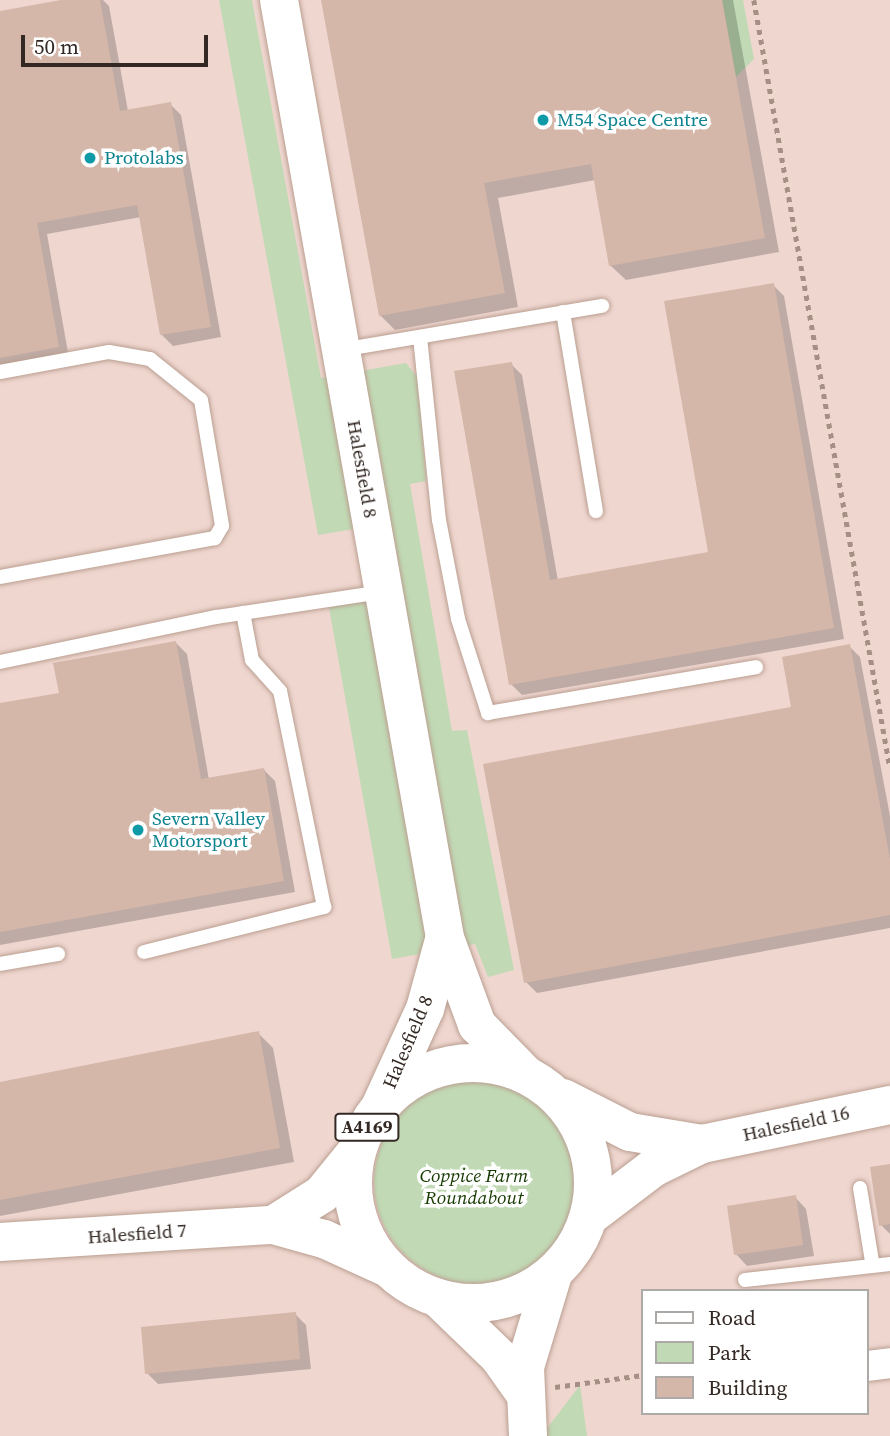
<!DOCTYPE html>
<html>
<head>
<meta charset="utf-8">
<style>
  body { margin:0 }
  #map { position:relative; width:890px; height:1436px; overflow:hidden; background:#fcdfd0; font-family:"Source Serif 4",serif }
  div>[style] { position:absolute }
  [style*='--x'] { left:calc(var(--x)*1px); top:calc(var(--y)*1px); width:calc(var(--w)*1px); rotate:calc(var(--a)*1deg) }
  .industrial>* { inset:0; background:#efd6cf }
  .green>* { inset:0; background:#c1dab5 }
  .round { border-radius:50% }
  .shadow>* { inset:0; background:#0003 }
  .building>* { inset:0; background:#d4b7a9 }
  .path>* { height:4.5px; margin-top:-2.25px; transform-origin:0; background:repeating-linear-gradient(90deg,#a69086 0 5px,transparent 0 10px) }
  .roads { filter:drop-shadow(0 0 2px #ba9f91) drop-shadow(0 0 2px #ba9f91) }
  .lane>* { height:14px; margin:-7px; padding:0 7px; transform-origin:7px; border-radius:7px; background:#fff }
  .street>* { height:30px; margin:-15px; padding:0 15px; transform-origin:15px; border-radius:15px; background:#fff }
  .secondary>* { height:38px; margin:-19px; padding:0 19px; transform-origin:19px; border-radius:19px; background:#fff }
  .primary>* { height:38px; margin:-19px; padding:0 19px; transform-origin:19px; border-radius:19px; background:#fff }
  .primary>.ring { margin:-19px; padding:0; box-sizing:content-box; background:none; border:38px solid #fff; border-radius:50% }
  .dots>* { width:19px; height:19px; translate:-50% -50%; box-sizing:border-box; border:4px solid #fff; border-radius:50% }
  span { translate:-50% -50%; white-space:nowrap; text-align:center; line-height:1.15; -webkit-text-stroke:7px #fff; paint-order:stroke }
  .shield-label span { padding:2px 5px; background:#fff; border:2px solid; border-radius:5px; -webkit-text-stroke-width:0 }
  .shield-label { font-size:18px; color:#332823; font-weight:700 }
  .culture-label { font-size:19px; color:#0d838f }
  .left { translate:0 -50%; text-align:left }
  .street-label { font-size:19px; color:#332823 }
  .park-label { font-size:19px; color:#163900; font-style:italic }
  .legend { position:absolute; left:641px; top:1289px; width:228px; height:126px; box-sizing:border-box; background:#fff; border:2px solid #ada9a7; margin:0; padding:9px 12px; list-style:none; font-size:21px; color:#332823 }
  .legend li { display:flex; align-items:center; gap:14px; height:35px }
  .legend b { width:35px; border:2px solid #ada9a7 }
  .scale { position:absolute; left:21px; top:35px; width:187px; height:32px; box-sizing:border-box; border:4px solid #332823; border-top:0; padding-left:9px; font-size:21px; line-height:24px; white-space:nowrap; color:#332823; -webkit-text-stroke:5px #fff; paint-order:stroke }
</style>
</head>
<body>
<div id="map">
  <div class="industrial">
    <i style="clip-path:polygon(evenodd,0 0,890px 0,890px 1436px,0 1436px,0 0,643px 1291px,867px 1291px,867px 1413px,643px 1413px,643px 1291px)"></i>
  </div>
  <div class="green">
    <i style="clip-path:polygon(219px 0,252px 0,321px 378px,406px 363px,418px 378px,426px 481px,410px 484px,452px 731px,467px 730px,514px 970px,488px 977px,475px 944px,392px 959px,328px 602px,373px 594px,360px 528px,318px 535px)"></i>
    <i style="clip-path:polygon(722px 0,743px 0,754px 59px,736px 77px)"></i>
    <i class="round" style="left:374px;top:1080px;width:204px;height:204px"></i>
    <i style="clip-path:polygon(580px 1385px,587px 1436px,543px 1436px,542px 1435px)"></i>
  </div>
  <div class="shadow">
    <i style="clip-path:polygon(71px 0,103px 0,109px 6px,128px 111px,170px 104px,181px 115px,221px 337px,173px 346px,162px 335px,141px 217px,47px 234px,69px 358px,0 370px,0 13px)"></i>
    <i style="clip-path:polygon(323px 0,733px 0,779px 252px,626px 280px,611px 266px,595px 180px,498px 198px,518px 307px,395px 330px,380px 315px)"></i>
    <i style="clip-path:polygon(773px 285px,784px 296px,844px 639px,522px 695px,511px 684px,511px 364px,522px 375px,558px 581px,710px 554px)"></i>
    <i style="clip-path:polygon(176px 643px,187px 654px,209px 780px,264px 770px,275px 781px,295px 892px,0 945px,0 705px,61px 694px)"></i>
    <i style="clip-path:polygon(849px 646px,860px 657px,890px 816px,890px 928px,537px 993px,526px 982px)"></i>
    <i style="clip-path:polygon(258px 1033px,273px 1048px,294px 1162px,0 1216px,0 1084px)"></i>
    <i style="clip-path:polygon(890px 1166px,890px 1234px,881px 1225px)"></i>
    <i style="clip-path:polygon(795px 1197px,806px 1209px,814px 1256px,747px 1266px,736px 1254px)"></i>
    <i style="clip-path:polygon(295px 1314px,306px 1325px,311px 1369px,158px 1384px,147px 1373px)"></i>
  </div>
  <div class="building">
    <i style="clip-path:polygon(61px 0,100px 0,120px 111px,171px 102px,211px 327px,160px 335px,137px 205px,37px 223px,59px 347px,0 358px,0 11px)"></i>
    <i style="clip-path:polygon(321px 0,722px 0,765px 238px,609px 266px,591px 164px,484px 183px,505px 293px,379px 316px)"></i>
    <i style="clip-path:polygon(774px 283px,834px 628px,509px 685px,454px 371px,512px 362px,550px 580px,708px 552px,664px 301px)"></i>
    <i style="clip-path:polygon(176px 641px,201px 779px,264px 768px,284px 881px,0 932px,0 703px,59px 693px,53px 663px)"></i>
    <i style="clip-path:polygon(850px 644px,890px 859px,890px 915px,524px 983px,483px 764px,791px 707px,782px 657px)"></i>
    <i style="clip-path:polygon(259px 1031px,280px 1148px,0 1200px,0 1082px)"></i>
    <i style="clip-path:polygon(890px 1164px,890px 1224px,879px 1226px,870px 1167px)"></i>
    <i style="clip-path:polygon(796px 1195px,803px 1245px,734px 1255px,727px 1206px)"></i>
    <i style="clip-path:polygon(296px 1312px,300px 1359px,145px 1374px,141px 1327px)"></i>
  </div>
  <div class="path">
    <i style="--x:754;--y:0;--w:779;--a:79.95"></i>
    <i style="--x:555;--y:1387;--w:89;--a:-7.8"></i>
  </div>
  <div class="roads">
    <div class="lane">
      <i style="--x:563;--y:312;--w:202;--a:80.6"></i>
      <i style="--x:420;--y:337;--w:184;--a:84.1"></i>
      <i style="--x:439;--y:520;--w:101;--a:79.1"></i>
      <i style="--x:458;--y:619;--w:99;--a:72.3"></i>
      <i style="--x:488;--y:713;--w:272;--a:-9.7"></i>
      <i style="--x:341;--y:350;--w:265;--a:-9.6"></i>
      <i style="--x:0;--y:372;--w:111;--a:-10.4"></i>
      <i style="--x:109;--y:352;--w:42;--a:9.7"></i>
      <i style="--x:150;--y:359;--w:65;--a:38.8"></i>
      <i style="--x:201;--y:400;--w:128;--a:80.5"></i>
      <i style="--x:222;--y:526;--w:14;--a:120"></i>
      <i style="--x:215;--y:538;--w:219;--a:169.7"></i>
      <i style="--x:0;--y:662;--w:221;--a:-11.8"></i>
      <i style="--x:216;--y:617;--w:168;--a:-8.6"></i>
      <i style="--x:144;--y:952;--w:186;--a:-14"></i>
      <i style="--x:324;--y:907;--w:220;--a:-101.5"></i>
      <i style="--x:280;--y:691;--w:42;--a:-132.1"></i>
      <i style="--x:252;--y:660;--w:48;--a:-100.8"></i>
      <i style="--x:0;--y:964;--w:59;--a:-9.8"></i>
      <i style="--x:860;--y:1188;--w:74;--a:80.7"></i>
      <i style="--x:745;--y:1280;--w:146;--a:-6.3"></i>
    </div>
    <div class="street">
      <i style="--x:867;--y:1366;--w:23;--a:-7"></i>
    </div>
    <div class="secondary">
      <i style="--x:279;--y:0;--w:953;--a:79.96"></i>
      <i style="--x:445;--y:938;--w:93;--a:69.8"></i>
      <i style="--x:477;--y:1025;--w:69;--a:45.6"></i>
      <i style="--x:381;--y:1105;--w:106;--a:-65.4"></i>
      <i style="--x:425;--y:1009;--w:72;--a:-74.6"></i>
      <i style="--x:438;--y:1298;--w:85;--a:44"></i>
      <i style="--x:499;--y:1357;--w:42;--a:54.8"></i>
      <i style="--x:528;--y:1436;--w:69;--a:-92.5"></i>
      <i style="--x:525;--y:1367;--w:97;--a:-73.2"></i>
    </div>
    <div class="primary">
      <i class="ring" style="left:353px;top:1063px;width:202px;height:202px"></i>
      <i style="--x:563;--y:1098;--w:75;--a:26.9"></i>
      <i style="--x:630;--y:1132;--w:73;--a:9.5"></i>
      <i style="--x:590;--y:1216;--w:79;--a:-37.3"></i>
      <i style="--x:653;--y:1168;--w:55;--a:-26.1"></i>
      <i style="--x:702;--y:1144;--w:192;--a:-11.7"></i>
      <i style="--x:273;--y:1225;--w:58;--a:-32.3"></i>
      <i style="--x:322;--y:1194;--w:55;--a:-50.9"></i>
      <i style="--x:0;--y:1242;--w:274;--a:-3.6"></i>
      <i style="--x:273;--y:1225;--w:53;--a:15.4"></i>
      <i style="--x:324;--y:1239;--w:70;--a:24.4"></i>
    </div>
  </div>
  <div class="dots">
    <i style="left:543px;top:120px;background:#0f9aa8"></i>
    <i style="left:90px;top:158px;background:#0f9aa8"></i>
    <i style="left:138px;top:830px;background:#0f9aa8"></i>
  </div>
  <div class="shield-label">
    <span style="left:367px;top:1127px">A4169</span>
  </div>
  <div class="culture-label">
    <span class="left" style="left:557px;top:120px">M54 Space Centre</span>
    <span class="left" style="left:104px;top:158px">Protolabs</span>
    <span class="left" style="left:152px;top:830px">Severn Valley<br>Motorsport</span>
  </div>
  <div class="street-label">
    <span style="left:362px;top:469px;rotate:80deg">Halesfield 8</span>
    <span style="left:408px;top:1042px;rotate:-67deg">Halesfield 8</span>
    <span style="left:796px;top:1124px;rotate:-12deg">Halesfield 16</span>
    <span style="left:137px;top:1234px;rotate:-4deg">Halesfield 7</span>
  </div>
  <div class="park-label">
    <span style="left:474px;top:1187px">Coppice Farm<br>Roundabout</span>
  </div>
  <ul class="legend">
  <li><b style="height:9px;background:#fff"></b>Road</li>
  <li><b style="height:19px;background:#c1dab5"></b>Park</li>
  <li><b style="height:19px;background:#d4b7a9"></b>Building</li>
  </ul>
  <div class="scale">50 m</div>
</div>
</body>
</html>
